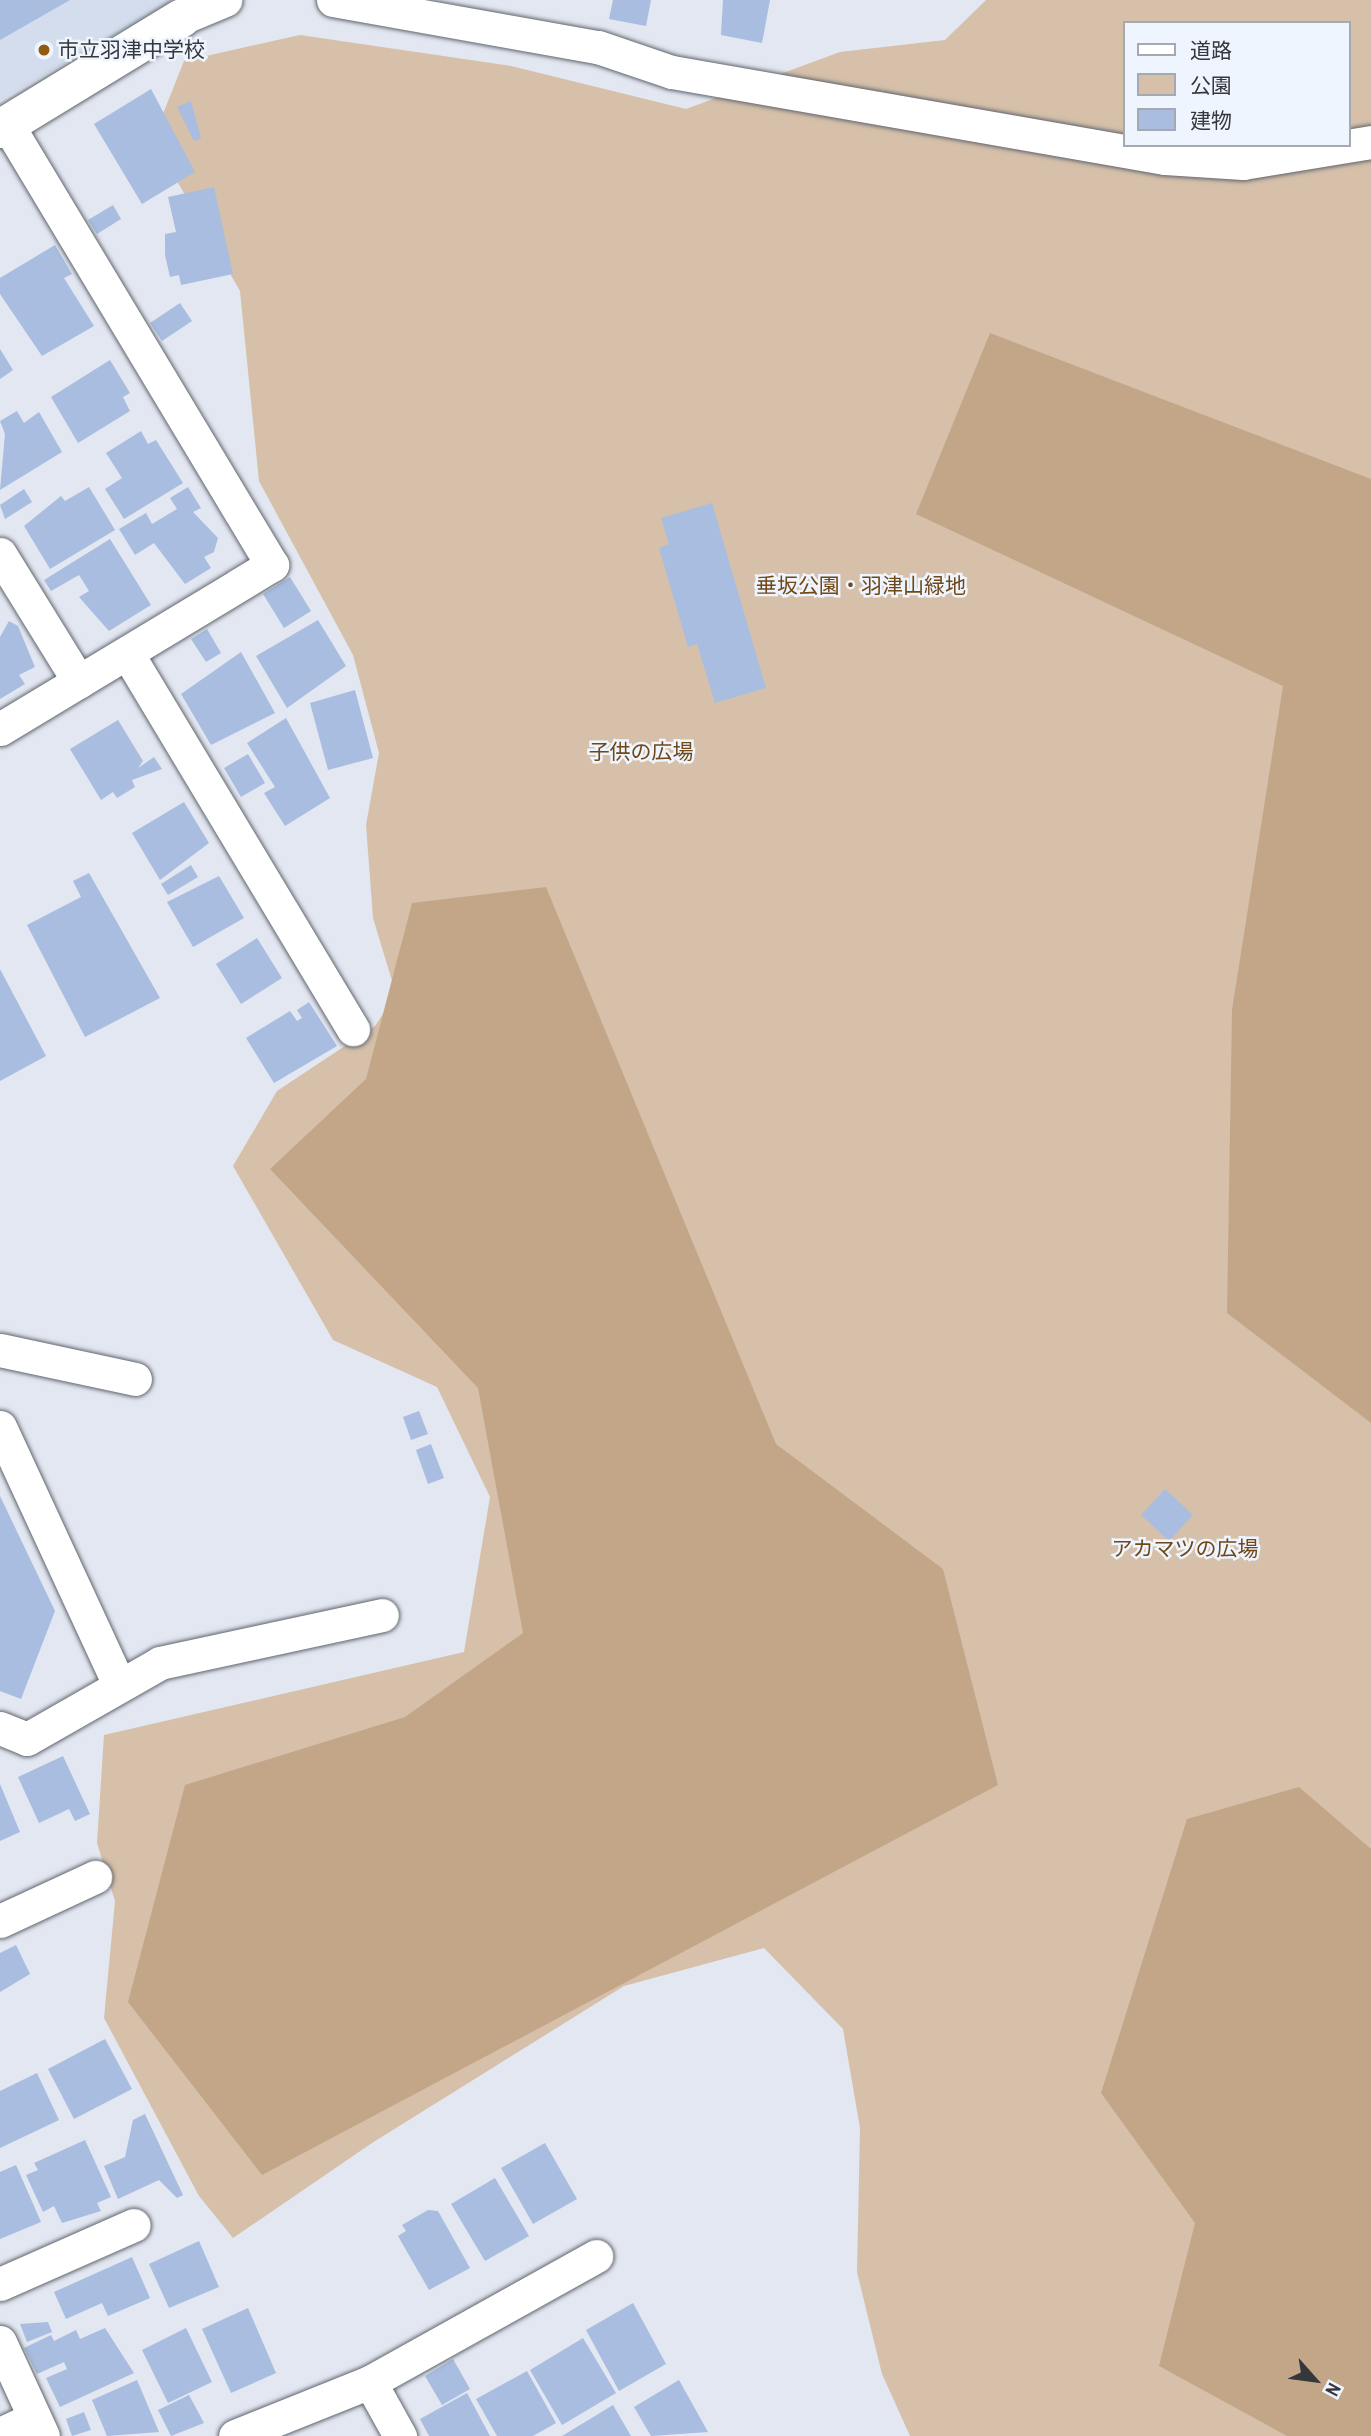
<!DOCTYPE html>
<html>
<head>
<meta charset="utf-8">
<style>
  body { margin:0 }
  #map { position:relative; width:1371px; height:2436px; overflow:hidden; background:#e2e7f1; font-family:"Archivo Narrow","Noto Sans JP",sans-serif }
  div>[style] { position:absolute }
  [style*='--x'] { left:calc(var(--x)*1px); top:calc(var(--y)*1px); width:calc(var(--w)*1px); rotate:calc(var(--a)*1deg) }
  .built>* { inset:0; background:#d3dded }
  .green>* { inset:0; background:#d6c0aa }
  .forest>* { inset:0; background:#c3a688 }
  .building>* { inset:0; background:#a8bddf }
  .roads { filter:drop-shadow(0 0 2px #61666e) drop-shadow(0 0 2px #61666e) }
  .minor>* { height:33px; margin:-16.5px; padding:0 16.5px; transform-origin:16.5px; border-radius:16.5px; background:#fff }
  .tertiary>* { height:38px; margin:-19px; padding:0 19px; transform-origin:19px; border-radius:19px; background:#fff }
  .dots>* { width:19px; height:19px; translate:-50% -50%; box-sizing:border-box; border:4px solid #eff5fe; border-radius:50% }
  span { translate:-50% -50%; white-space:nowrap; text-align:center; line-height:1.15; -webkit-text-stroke:5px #eff5fe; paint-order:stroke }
  .poi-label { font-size:21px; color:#35373b }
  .left { translate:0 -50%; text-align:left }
  .park-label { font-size:21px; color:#704716 }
  .legend { position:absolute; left:1123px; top:21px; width:228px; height:126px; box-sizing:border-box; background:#eff5fe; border:2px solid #a5a9b0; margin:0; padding:9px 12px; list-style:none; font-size:21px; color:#35373b }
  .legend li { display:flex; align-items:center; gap:14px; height:35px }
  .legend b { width:35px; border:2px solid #a5a9b0 }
  .north { position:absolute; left:1280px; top:2345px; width:70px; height:70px; -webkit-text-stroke:5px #eff5fe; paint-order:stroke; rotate:118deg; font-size:19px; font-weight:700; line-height:28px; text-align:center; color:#35373b }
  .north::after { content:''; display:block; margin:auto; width:24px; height:32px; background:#35373b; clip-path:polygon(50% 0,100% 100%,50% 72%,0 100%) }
</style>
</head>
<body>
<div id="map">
  <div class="built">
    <i style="clip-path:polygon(0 0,176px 0,0 100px)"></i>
  </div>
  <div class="green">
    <i style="clip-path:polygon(evenodd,986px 0,1371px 0,1371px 2436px,910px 2436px,882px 2374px,857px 2272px,860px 2128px,843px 2029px,764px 1948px,624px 1986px,372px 2143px,233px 2238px,199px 2196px,104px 2018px,115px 1901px,97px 1843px,104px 1735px,464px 1652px,490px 1497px,437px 1387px,333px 1340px,233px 1166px,277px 1091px,375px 1026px,396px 994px,373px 918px,366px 825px,379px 753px,353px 655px,259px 481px,240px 291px,153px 139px,184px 61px,300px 35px,511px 66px,686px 109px,840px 52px,945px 40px,986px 0,1124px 23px,1348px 23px,1348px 145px,1124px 145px,1124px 23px)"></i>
  </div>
  <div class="forest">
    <i style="clip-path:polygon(990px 333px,1371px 479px,1371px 1423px,1227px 1313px,1232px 1010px,1283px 686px,916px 514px)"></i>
    <i style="clip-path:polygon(546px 887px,776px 1444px,943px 1569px,998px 1785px,262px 2175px,128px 2002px,185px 1785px,405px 1717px,523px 1633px,478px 1388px,270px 1169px,366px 1079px,412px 903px)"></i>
    <i style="clip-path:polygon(1299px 1787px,1371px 1849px,1371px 2436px,1287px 2436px,1159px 2366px,1195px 2223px,1101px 2093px,1187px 1819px)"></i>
  </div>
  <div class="building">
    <i style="clip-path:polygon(0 0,70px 0,0 40px)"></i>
    <i style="clip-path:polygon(613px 0,651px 0,646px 26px,609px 19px)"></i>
    <i style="clip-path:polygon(723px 0,770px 0,762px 43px,721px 35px)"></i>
    <i style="clip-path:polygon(151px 89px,195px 172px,142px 204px,94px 124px)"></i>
    <i style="clip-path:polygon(191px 101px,201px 138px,194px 141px,177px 107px)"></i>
    <i style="clip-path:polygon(214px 187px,233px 274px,181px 285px,179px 275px,170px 277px,165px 255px,165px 234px,176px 232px,168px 197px)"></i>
    <i style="clip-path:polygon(113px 205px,121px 219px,97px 234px,88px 220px)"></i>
    <i style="clip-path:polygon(55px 245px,72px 274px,64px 278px,94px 326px,42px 356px,0 294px,0 278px)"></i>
    <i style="clip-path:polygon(180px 303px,192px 321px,162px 341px,150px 323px)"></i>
    <i style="clip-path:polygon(0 349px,13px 370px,0 379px)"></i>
    <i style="clip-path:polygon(110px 360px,130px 393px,123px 397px,130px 411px,78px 443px,51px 397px)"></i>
    <i style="clip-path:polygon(17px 411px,24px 423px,39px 412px,62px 452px,0 490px,5px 434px,0 421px)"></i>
    <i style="clip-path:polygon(141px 431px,148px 444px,156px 440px,183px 483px,124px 519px,105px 489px,122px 478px,106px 453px)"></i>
    <i style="clip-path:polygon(89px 487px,115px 530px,50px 569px,24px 526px,61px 496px,65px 501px)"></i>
    <i style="clip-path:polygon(188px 487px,201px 508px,193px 512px,218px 538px,214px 552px,204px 557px,211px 568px,185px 584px,154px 543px,135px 555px,119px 529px,146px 513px,152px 524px,177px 509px,170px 498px)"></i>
    <i style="clip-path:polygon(24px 489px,32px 502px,5px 519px,0 505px)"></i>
    <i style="clip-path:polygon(712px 503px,766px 688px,715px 703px,697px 644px,688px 647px,659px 548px,669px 544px,661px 518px)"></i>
    <i style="clip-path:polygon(110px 539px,151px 605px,109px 631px,79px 597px,89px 591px,79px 575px,51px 591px,44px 580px)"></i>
    <i style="clip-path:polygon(290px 577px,311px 611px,284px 628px,263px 594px)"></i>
    <i style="clip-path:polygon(318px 620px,346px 666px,287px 708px,256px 656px)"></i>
    <i style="clip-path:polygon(9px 621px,18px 626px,35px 667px,19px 675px,25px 684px,0 699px,0 637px)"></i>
    <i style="clip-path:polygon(207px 629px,221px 653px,206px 662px,191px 639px)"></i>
    <i style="clip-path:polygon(241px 652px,275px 713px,211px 745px,181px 694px)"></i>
    <i style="clip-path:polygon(355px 690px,373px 758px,328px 770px,310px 703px)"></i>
    <i style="clip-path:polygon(286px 718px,330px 798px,285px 826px,264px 793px,275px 787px,247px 743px)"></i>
    <i style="clip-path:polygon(118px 720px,143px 761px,138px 768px,154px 757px,162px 769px,132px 780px,135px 787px,117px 798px,113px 792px,101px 800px,70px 749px)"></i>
    <i style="clip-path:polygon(248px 754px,265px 783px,241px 797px,224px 768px)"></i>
    <i style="clip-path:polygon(184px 802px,209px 843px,160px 880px,132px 833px)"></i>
    <i style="clip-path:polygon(191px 865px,198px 877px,168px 895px,161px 884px)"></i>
    <i style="clip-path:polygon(89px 873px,160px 998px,85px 1037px,27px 925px,81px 897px,73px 881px)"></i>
    <i style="clip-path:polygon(219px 876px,244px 918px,193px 947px,167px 902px)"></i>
    <i style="clip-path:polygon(257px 938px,282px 978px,241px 1004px,216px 964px)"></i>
    <i style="clip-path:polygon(0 969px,46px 1056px,0 1081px)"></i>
    <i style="clip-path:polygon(309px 1002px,337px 1046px,274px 1083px,246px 1038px,290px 1011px,297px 1021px,302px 1018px,297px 1010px)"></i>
    <i style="clip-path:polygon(419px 1411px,428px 1434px,411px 1440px,403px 1417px)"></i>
    <i style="clip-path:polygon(431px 1444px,444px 1478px,428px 1484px,416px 1450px)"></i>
    <i style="clip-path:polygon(1165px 1489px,1193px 1515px,1169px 1541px,1141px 1515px)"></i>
    <i style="clip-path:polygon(0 1496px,55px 1611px,21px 1699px,0 1691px)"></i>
    <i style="clip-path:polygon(63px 1756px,90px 1814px,75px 1821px,69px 1809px,39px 1823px,18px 1777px)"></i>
    <i style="clip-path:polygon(0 1784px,20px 1832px,0 1841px)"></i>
    <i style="clip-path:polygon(16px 1945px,30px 1974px,0 1992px,0 1953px)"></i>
    <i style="clip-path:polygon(105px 2039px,132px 2089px,74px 2119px,48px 2069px)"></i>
    <i style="clip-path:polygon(37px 2073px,59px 2120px,0 2148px,0 2091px)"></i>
    <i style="clip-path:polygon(145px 2114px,183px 2195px,177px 2198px,159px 2180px,118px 2199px,104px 2166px,125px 2157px,133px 2120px)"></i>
    <i style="clip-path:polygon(85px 2140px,111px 2197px,97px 2203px,101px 2211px,62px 2223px,54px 2206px,43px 2212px,26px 2175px,38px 2170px,34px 2163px)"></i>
    <i style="clip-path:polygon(545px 2143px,577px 2199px,533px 2224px,501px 2168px)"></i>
    <i style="clip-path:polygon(16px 2165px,41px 2222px,0 2239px,0 2172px)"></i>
    <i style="clip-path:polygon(495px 2178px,529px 2236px,485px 2261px,451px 2204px)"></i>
    <i style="clip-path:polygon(428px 2210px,438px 2211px,470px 2268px,429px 2290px,398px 2236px,406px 2231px,402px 2225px)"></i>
    <i style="clip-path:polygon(199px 2241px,219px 2287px,169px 2308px,149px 2264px)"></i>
    <i style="clip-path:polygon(132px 2257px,150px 2298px,108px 2316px,102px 2303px,66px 2319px,54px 2292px)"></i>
    <i style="clip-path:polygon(633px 2303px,666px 2364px,619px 2391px,586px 2330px)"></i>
    <i style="clip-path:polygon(248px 2308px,276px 2373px,231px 2393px,202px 2329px)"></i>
    <i style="clip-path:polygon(48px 2322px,52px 2332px,27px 2342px,20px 2324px)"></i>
    <i style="clip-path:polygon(105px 2328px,134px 2373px,60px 2407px,46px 2378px,67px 2369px,64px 2362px,37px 2374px,24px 2348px,51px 2335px,54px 2341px,76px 2330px,80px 2339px)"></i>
    <i style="clip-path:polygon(186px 2328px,212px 2382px,168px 2403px,142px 2350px)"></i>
    <i style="clip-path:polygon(583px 2338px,616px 2393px,562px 2425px,530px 2370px)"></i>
    <i style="clip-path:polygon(453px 2359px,470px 2389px,442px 2405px,425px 2376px)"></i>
    <i style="clip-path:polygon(527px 2371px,556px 2423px,533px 2436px,497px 2436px,476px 2399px)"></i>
    <i style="clip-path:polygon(137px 2380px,159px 2432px,107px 2436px,92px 2400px)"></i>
    <i style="clip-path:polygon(679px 2380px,708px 2432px,651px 2436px,634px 2407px)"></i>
    <i style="clip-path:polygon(467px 2393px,490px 2436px,429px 2436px,420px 2419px)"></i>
    <i style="clip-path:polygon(189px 2395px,204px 2423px,171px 2436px,158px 2410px)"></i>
    <i style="clip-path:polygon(613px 2405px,631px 2436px,562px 2436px)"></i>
    <i style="clip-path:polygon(84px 2412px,91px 2430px,72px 2436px,66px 2419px)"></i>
  </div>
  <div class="roads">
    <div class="minor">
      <i style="--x:333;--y:0;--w:269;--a:10.1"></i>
      <i style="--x:598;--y:47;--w:78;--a:18.7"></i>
      <i style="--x:672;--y:72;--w:500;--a:9.9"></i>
      <i style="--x:1165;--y:158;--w:78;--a:3.7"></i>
      <i style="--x:1243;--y:163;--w:130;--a:-9.3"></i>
      <i style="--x:182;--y:18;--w:47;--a:-22.7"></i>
      <i style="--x:0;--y:554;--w:150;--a:58.3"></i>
      <i style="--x:127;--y:653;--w:439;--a:59"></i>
      <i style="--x:0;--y:729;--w:318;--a:-31.1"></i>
      <i style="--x:272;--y:565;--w:514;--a:-121"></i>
      <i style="--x:0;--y:1350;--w:138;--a:12.1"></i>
      <i style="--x:0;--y:1427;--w:283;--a:65.2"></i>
      <i style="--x:0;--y:1728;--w:29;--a:22"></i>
      <i style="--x:27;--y:1739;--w:153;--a:-29.7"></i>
      <i style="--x:160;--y:1663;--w:227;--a:-12.2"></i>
      <i style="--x:0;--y:1921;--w:105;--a:-24.9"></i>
      <i style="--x:0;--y:2284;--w:146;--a:-23.8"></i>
      <i style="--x:0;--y:2342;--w:103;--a:65.4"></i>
      <i style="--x:370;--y:2382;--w:62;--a:60.9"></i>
      <i style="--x:0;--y:2434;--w:38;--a:-25"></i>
      <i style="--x:235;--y:2436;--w:145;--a:-21.8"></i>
      <i style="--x:370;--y:2382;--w:259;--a:-29.1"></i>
    </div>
    <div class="tertiary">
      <i style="--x:0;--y:129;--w:213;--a:-31.4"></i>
    </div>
  </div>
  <div class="dots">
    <i style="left:44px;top:50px;background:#925b12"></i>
  </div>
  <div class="poi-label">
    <span class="left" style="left:58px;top:50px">市立羽津中学校</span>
  </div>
  <div class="park-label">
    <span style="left:861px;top:586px">垂坂公園・羽津山緑地</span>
    <span style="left:641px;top:752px">子供の広場</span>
    <span style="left:1185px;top:1549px">アカマツの広場</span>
  </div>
  <ul class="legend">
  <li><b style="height:9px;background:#fff"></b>道路</li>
  <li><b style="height:19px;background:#d6c0aa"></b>公園</li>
  <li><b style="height:19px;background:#a8bddf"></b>建物</li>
  </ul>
  <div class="north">N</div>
</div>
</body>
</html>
